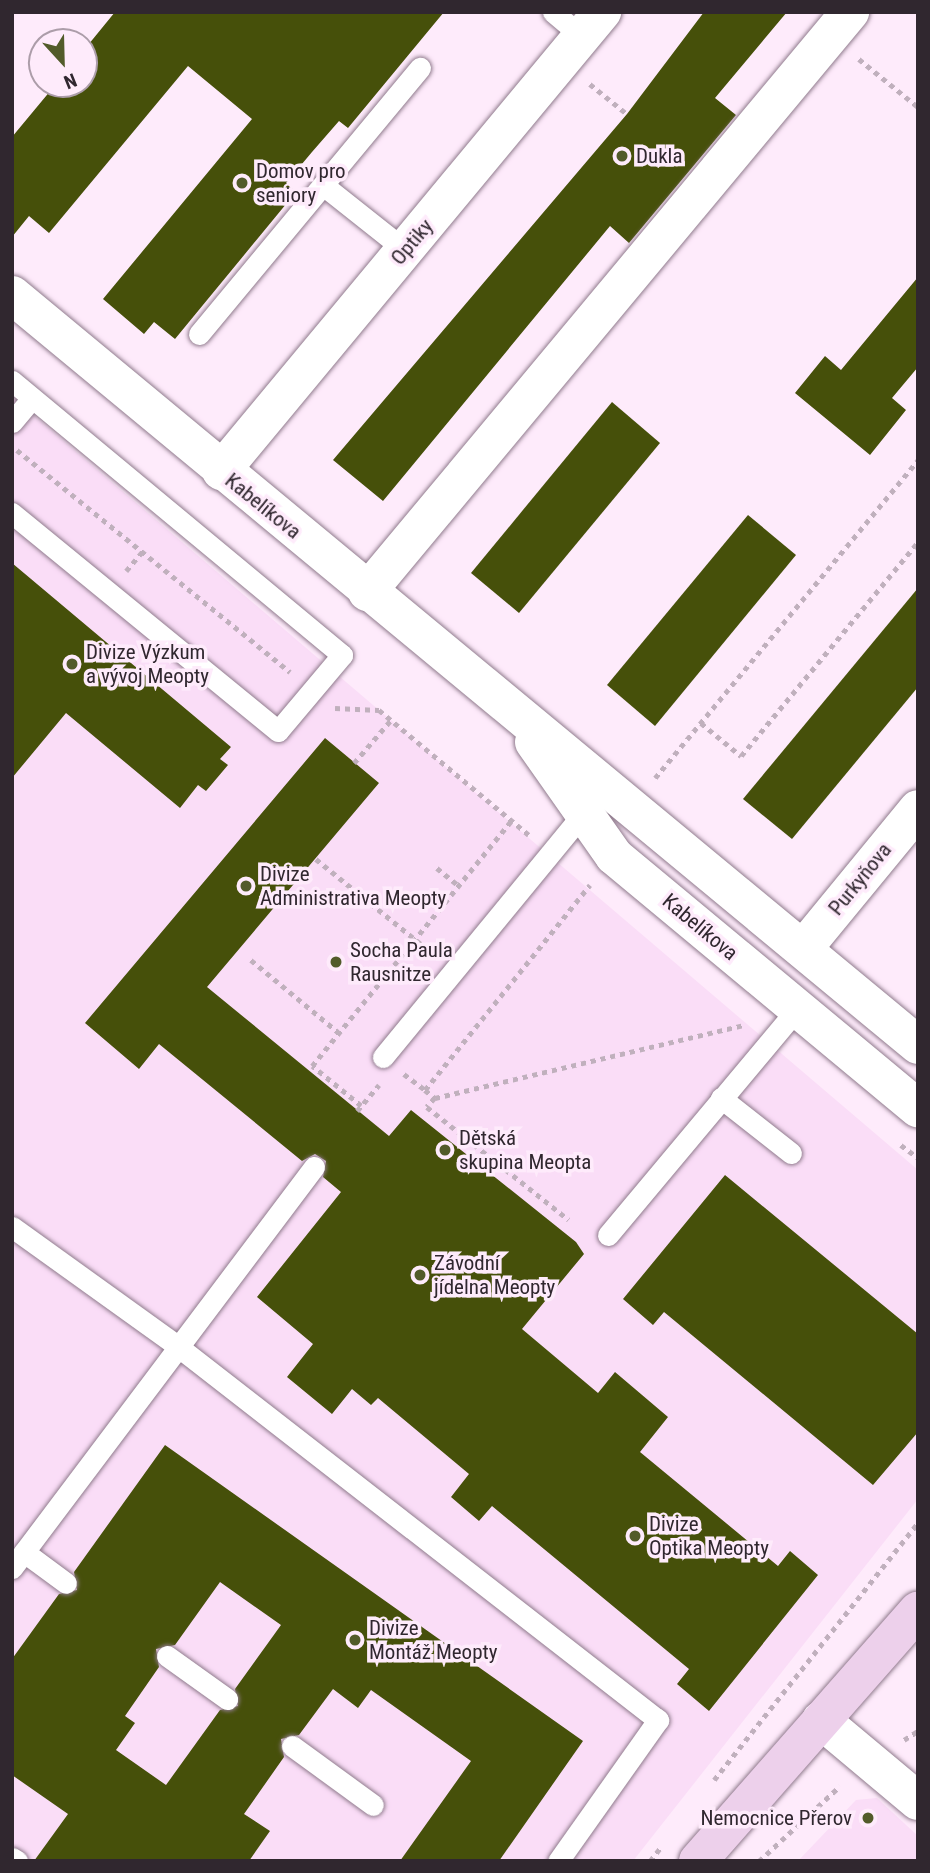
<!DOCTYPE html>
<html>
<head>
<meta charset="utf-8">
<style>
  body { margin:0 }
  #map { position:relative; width:930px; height:1873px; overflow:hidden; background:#feebfb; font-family:"Roboto Condensed",sans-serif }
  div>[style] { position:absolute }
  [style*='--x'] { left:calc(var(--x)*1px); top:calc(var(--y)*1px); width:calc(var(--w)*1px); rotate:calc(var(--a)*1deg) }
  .built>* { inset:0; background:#faddf7 }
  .building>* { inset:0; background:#46500a }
  .path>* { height:4.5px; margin-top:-2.25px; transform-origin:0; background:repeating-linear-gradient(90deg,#c0b0bd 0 5px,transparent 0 10px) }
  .roads { filter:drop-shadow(0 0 2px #907b8d) drop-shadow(0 0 2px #907b8d) }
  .lane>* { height:21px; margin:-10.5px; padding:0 10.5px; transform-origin:10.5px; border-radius:10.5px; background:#fff }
  .street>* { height:38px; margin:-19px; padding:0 19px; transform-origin:19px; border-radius:19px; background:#fff }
  .secondary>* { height:38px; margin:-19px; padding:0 19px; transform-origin:19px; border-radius:19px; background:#edd0eb }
  .dots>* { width:19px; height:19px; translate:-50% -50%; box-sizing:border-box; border:4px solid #feebfb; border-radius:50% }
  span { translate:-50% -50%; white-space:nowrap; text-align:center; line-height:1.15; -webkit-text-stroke:7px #feebfb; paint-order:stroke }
  .poi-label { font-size:21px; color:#30272f }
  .left { translate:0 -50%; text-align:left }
  .right { translate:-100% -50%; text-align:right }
  .street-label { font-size:21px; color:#30272f }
  .frame { position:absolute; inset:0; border:14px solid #30272f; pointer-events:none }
  .north { position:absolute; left:28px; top:28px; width:70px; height:70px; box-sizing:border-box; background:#feebfb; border:2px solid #ac9da9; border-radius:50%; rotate:158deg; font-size:19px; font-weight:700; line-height:28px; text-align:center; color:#30272f }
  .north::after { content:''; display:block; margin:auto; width:24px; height:32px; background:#525b2a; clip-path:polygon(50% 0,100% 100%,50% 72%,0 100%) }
</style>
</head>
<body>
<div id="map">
  <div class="built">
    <i style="clip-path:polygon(12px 397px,918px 1170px,918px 1499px,633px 1861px,12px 1861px)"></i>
    <i style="clip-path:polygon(877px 1798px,918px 1836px,918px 1861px,798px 1861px,856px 1800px)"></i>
  </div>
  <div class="building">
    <i style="clip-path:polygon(115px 12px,444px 12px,348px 128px,339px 121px,312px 152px,286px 183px,296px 192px,175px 339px,154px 322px,144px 334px,103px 299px,252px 119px,188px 66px,49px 233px,29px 216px,12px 237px,12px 137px,56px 84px,84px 84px,84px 50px)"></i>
    <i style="clip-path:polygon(704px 12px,787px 12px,715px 98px,736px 115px,629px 243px,610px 226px,383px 501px,333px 460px,627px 114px)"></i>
    <i style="clip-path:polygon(918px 277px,918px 367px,892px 398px,906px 410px,870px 455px,795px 393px,825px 356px,841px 370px)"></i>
    <i style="clip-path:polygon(612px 402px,660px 443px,519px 613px,471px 573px)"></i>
    <i style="clip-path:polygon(748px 515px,796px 555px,655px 726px,607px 685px)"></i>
    <i style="clip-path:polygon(12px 563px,231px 747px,220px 759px,228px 765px,206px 791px,198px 785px,180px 808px,66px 713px,12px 778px)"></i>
    <i style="clip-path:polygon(918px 588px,918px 687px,792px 839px,743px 799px)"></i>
    <i style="clip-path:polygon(325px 738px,379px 783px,207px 987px,389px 1136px,411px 1110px,576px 1242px,584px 1254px,522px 1329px,598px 1393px,615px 1372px,668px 1417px,640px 1452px,778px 1566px,790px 1551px,818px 1575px,709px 1711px,677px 1684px,689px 1669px,492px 1506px,479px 1521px,451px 1497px,469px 1474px,378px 1398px,371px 1405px,352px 1389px,332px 1414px,287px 1377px,313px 1344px,257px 1297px,341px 1192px,323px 1177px,326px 1161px,315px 1154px,302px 1161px,159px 1044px,139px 1069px,85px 1023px)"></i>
    <i style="clip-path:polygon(725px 1175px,918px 1334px,918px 1432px,873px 1485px,664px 1312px,653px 1325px,623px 1299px)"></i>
    <i style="clip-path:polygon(evenodd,165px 1445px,583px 1741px,499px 1861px,400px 1861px,471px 1761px,371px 1690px,358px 1708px,333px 1689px,299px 1735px,281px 1739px,284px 1757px,244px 1814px,270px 1831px,249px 1861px,34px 1861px,68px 1814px,12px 1775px,12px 1659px,59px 1594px,77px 1590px,74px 1572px,165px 1445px,220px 1582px,281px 1625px,235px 1689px,238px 1706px,220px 1710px,166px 1785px,116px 1750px,135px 1723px,125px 1716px,159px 1667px,156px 1649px,175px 1645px,220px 1582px)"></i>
  </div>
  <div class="path">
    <i style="--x:859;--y:59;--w:76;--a:39.1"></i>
    <i style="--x:590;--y:84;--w:48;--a:39"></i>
    <i style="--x:17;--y:450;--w:352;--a:39.1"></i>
    <i style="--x:126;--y:571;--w:26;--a:-50"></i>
    <i style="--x:335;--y:708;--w:44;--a:2.6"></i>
    <i style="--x:379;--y:710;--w:195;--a:39.8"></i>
    <i style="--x:701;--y:723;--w:52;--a:39.5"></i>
    <i style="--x:741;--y:756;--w:278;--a:-50.4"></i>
    <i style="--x:354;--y:763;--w:57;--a:-49.3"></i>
    <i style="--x:655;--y:778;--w:413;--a:-50.4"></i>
    <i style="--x:316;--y:859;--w:149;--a:39"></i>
    <i style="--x:437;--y:868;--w:27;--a:39"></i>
    <i style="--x:251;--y:960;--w:113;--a:39.6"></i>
    <i style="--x:404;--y:1074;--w:26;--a:37"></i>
    <i style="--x:425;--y:1090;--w:263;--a:-51.2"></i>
    <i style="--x:425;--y:1090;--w:13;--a:39"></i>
    <i style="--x:435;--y:1098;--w:318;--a:-13.3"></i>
    <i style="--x:435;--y:1098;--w:12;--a:132"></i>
    <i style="--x:427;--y:1107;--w:181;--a:38.5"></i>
    <i style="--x:361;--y:1106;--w:63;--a:-140.8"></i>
    <i style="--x:312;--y:1066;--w:316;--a:-50.9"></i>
    <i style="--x:357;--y:1111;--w:34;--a:-50"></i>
    <i style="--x:901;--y:1145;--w:21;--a:37"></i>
    <i style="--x:904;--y:1740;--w:17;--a:-33"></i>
    <i style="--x:714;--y:1780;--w:328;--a:-51.6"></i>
    <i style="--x:650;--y:1861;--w:18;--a:-52"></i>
    <i style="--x:759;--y:1861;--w:110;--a:-42.8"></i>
  </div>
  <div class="roads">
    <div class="lane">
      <i style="--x:553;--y:12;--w:38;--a:40"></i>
      <i style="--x:323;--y:185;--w:105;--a:38.4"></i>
      <i style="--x:199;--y:334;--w:346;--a:-50.3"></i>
      <i style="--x:12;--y:381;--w:429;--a:39.7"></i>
      <i style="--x:342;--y:655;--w:99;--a:130.1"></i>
      <i style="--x:278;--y:731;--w:344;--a:-140.7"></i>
      <i style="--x:12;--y:422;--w:31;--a:-50"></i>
      <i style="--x:383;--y:1057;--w:312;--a:-50.6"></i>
      <i style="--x:721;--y:1098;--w:89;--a:38.2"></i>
      <i style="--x:12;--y:1227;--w:202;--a:35.7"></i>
      <i style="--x:176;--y:1345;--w:611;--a:37.88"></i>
      <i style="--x:658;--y:1720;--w:173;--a:125.3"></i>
      <i style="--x:608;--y:1235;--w:296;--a:-50.1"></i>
      <i style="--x:24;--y:1552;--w:52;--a:36.4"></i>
      <i style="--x:12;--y:1568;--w:502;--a:-53.02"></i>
      <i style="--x:167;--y:1656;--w:74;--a:35.6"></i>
      <i style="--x:292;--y:1746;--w:100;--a:36.1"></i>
      <i style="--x:12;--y:1858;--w:6;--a:31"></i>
    </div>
    <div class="street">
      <i style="--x:12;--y:295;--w:1176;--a:39.62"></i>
      <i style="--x:221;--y:471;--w:597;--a:-50.31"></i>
      <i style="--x:367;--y:592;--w:755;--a:-50.21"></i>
      <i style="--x:534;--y:742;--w:139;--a:54.9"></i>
      <i style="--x:614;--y:856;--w:395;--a:39.7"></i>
      <i style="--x:803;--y:949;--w:181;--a:-50.6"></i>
      <i style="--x:821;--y:1720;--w:126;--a:39.9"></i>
    </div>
    <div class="secondary">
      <i style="--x:698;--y:1861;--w:333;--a:-48.7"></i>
    </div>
  </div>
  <div class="dots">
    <i style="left:622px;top:156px;background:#525b2a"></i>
    <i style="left:242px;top:183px;background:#525b2a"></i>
    <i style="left:72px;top:664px;background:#525b2a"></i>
    <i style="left:246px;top:886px;background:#525b2a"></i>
    <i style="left:336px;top:962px;background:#525b2a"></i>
    <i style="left:445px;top:1150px;background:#525b2a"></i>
    <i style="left:420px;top:1275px;background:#525b2a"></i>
    <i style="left:635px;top:1536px;background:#525b2a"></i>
    <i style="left:355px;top:1640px;background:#525b2a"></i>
    <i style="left:868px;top:1818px;background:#525b2a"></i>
  </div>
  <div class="poi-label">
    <span class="left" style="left:636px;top:156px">Dukla</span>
    <span class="left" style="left:256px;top:183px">Domov pro<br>seniory</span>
    <span class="left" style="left:86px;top:664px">Divize Výzkum<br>a vývoj Meopty</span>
    <span class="left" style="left:260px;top:886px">Divize<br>Administrativa Meopty</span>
    <span class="left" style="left:350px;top:962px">Socha Paula<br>Rausnitze</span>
    <span class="left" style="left:459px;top:1150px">Dětská<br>skupina Meopta</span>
    <span class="left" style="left:434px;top:1275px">Závodní<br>jídelna Meopty</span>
    <span class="left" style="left:649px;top:1536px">Divize<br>Optika Meopty</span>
    <span class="left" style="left:369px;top:1640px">Divize<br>Montáž Meopty</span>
    <span class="right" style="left:852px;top:1818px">Nemocnice Přerov</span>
  </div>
  <div class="street-label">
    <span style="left:412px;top:242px;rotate:-50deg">Optiky</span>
    <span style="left:263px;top:506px;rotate:39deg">Kabelíkova</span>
    <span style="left:860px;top:879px;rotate:-51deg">Purkyňova</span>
    <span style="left:700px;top:927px;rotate:40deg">Kabelíkova</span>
  </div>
  <div class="frame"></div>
  <div class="north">N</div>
</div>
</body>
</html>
